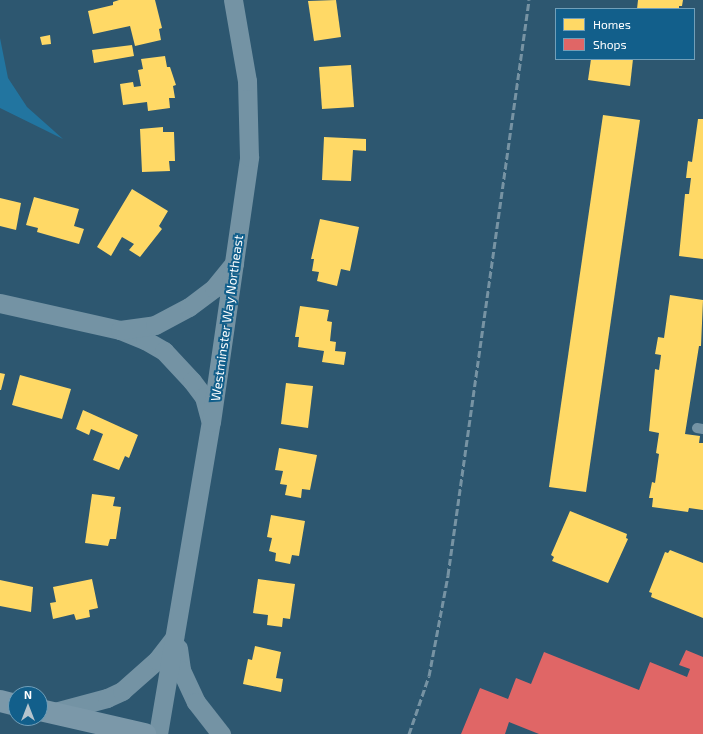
<!DOCTYPE html>
<html>
<head>
<meta charset="utf-8">
<style>
  body { margin:0 }
  #map { position:relative; width:703px; height:734px; overflow:hidden; background:#2d5770; font-family:"Exo 2",sans-serif }
  div>[style] { position:absolute }
  [style*='--x'] { left:calc(var(--x)*1px); top:calc(var(--y)*1px); width:calc(var(--w)*1px); rotate:calc(var(--a)*1deg) }
  .green>* { inset:0; background:#2275a0 }
  .homes>* { inset:0; background:#ffd966 }
  .shops>* { inset:0; background:#e06666 }
  .lane>* { height:10px; margin:-5px; padding:0 5px; transform-origin:5px; border-radius:5px; background:#7493a4 }
  .street>* { height:19px; margin:-9.5px; padding:0 9.5px; transform-origin:9.5px; border-radius:9.5px; background:#7493a4 }
  .secondary>* { height:22px; margin:-11px; padding:0 11px; transform-origin:11px; border-radius:11px; background:#7b98a9 }
  .rail>* { height:3px; margin-top:-1.5px; transform-origin:0; background:repeating-linear-gradient(90deg,#7793a3 0 7px,transparent 0 10px) }
  span { translate:-50% -50%; white-space:nowrap; text-align:center; line-height:1.15; -webkit-text-stroke:4px #125f8b; paint-order:stroke }
  .street-label { font-size:13px; color:#fff }
  .legend { position:absolute; left:555px; top:8px; width:140px; height:52px; box-sizing:border-box; background:#125f8b; border:1px solid #719fb9; margin:0; padding:5px 7px; list-style:none; font-size:12px; color:#fff }
  .legend li { display:flex; align-items:center; gap:8px; height:20px }
  .legend b { width:20px; border:1px solid #719fb9 }
  .north { position:absolute; left:8px; top:686px; width:40px; height:40px; box-sizing:border-box; background:#125f8b; border:1px solid #719fb9; border-radius:50%; rotate:0deg; font-size:11px; font-weight:700; line-height:16px; text-align:center; color:#fff }
  .north::after { content:''; display:block; margin:auto; width:14px; height:18px; background:#b6c4cd; clip-path:polygon(50% 0,100% 100%,50% 72%,0 100%) }
</style>
</head>
<body>
<div id="map">
  <div class="green">
    <i style="clip-path:polygon(0 38px,8px 78px,27px 107px,63px 139px,0 108px)"></i>
  </div>
  <div class="homes">
    <i style="clip-path:polygon(119px 0,155px 0,162px 28px,159px 29px,161px 40px,135px 46px,130px 26px,93px 34px,88px 11px,113px 5px,113px 2px)"></i>
    <i style="clip-path:polygon(336px 0,341px 37px,314px 41px,308px 1px)"></i>
    <i style="clip-path:polygon(638px 0,683px 0,682px 6px,679px 6px,679px 9px,637px 9px)"></i>
    <i style="clip-path:polygon(50px 35px,51px 44px,42px 45px,40px 37px)"></i>
    <i style="clip-path:polygon(132px 45px,134px 56px,94px 63px,92px 50px)"></i>
    <i style="clip-path:polygon(165px 56px,167px 67px,170px 67px,176px 85px,173px 86px,175px 98px,169px 98px,170px 108px,148px 111px,147px 102px,123px 105px,120px 84px,133px 82px,134px 87px,141px 86px,138px 70px,143px 69px,141px 59px)"></i>
    <i style="clip-path:polygon(591px 59px,633px 59px,630px 86px,588px 80px)"></i>
    <i style="clip-path:polygon(351px 65px,354px 107px,322px 109px,319px 67px)"></i>
    <i style="clip-path:polygon(603px 115px,640px 120px,586px 492px,549px 487px)"></i>
    <i style="clip-path:polygon(698px 119px,703px 119px,703px 259px,679px 256px,685px 194px,689px 194px,691px 178px,686px 178px,688px 161px,692px 162px)"></i>
    <i style="clip-path:polygon(163px 127px,163px 132px,174px 132px,175px 161px,169px 161px,170px 171px,142px 172px,140px 129px)"></i>
    <i style="clip-path:polygon(324px 137px,366px 139px,366px 151px,353px 150px,351px 181px,322px 180px)"></i>
    <i style="clip-path:polygon(132px 189px,168px 211px,159px 226px,162px 229px,140px 257px,129px 250px,134px 244px,122px 237px,111px 256px,97px 247px)"></i>
    <i style="clip-path:polygon(34px 197px,79px 209px,74px 226px,84px 229px,79px 244px,37px 232px,38px 228px,26px 225px)"></i>
    <i style="clip-path:polygon(0 198px,21px 203px,16px 230px,0 226px)"></i>
    <i style="clip-path:polygon(320px 219px,359px 227px,350px 271px,341px 269px,337px 286px,317px 281px,319px 272px,312px 271px,314px 259px,311px 259px)"></i>
    <i style="clip-path:polygon(670px 295px,703px 300px,701px 346px,699px 346px,685px 434px,700px 436px,699px 443px,703px 443px,703px 510px,689px 508px,688px 512px,652px 507px,653px 498px,649px 498px,652px 482px,655px 483px,659px 454px,656px 453px,659px 433px,649px 431px,655px 369px,659px 370px,661px 355px,655px 354px,658px 337px,664px 338px)"></i>
    <i style="clip-path:polygon(300px 306px,329px 310px,327px 321px,332px 322px,330px 341px,336px 342px,335px 351px,346px 352px,344px 365px,322px 362px,324px 351px,298px 347px,299px 337px,295px 337px)"></i>
    <i style="clip-path:polygon(0 373px,5px 374px,1px 390px,0 390px)"></i>
    <i style="clip-path:polygon(20px 375px,71px 389px,62px 419px,12px 405px)"></i>
    <i style="clip-path:polygon(286px 383px,313px 386px,308px 428px,281px 424px)"></i>
    <i style="clip-path:polygon(83px 410px,138px 435px,129px 458px,125px 456px,119px 470px,93px 460px,103px 434px,91px 429px,89px 435px,76px 429px)"></i>
    <i style="clip-path:polygon(279px 448px,317px 455px,310px 490px,302px 489px,301px 498px,285px 495px,287px 485px,280px 484px,283px 471px,275px 470px)"></i>
    <i style="clip-path:polygon(92px 494px,115px 497px,113px 506px,121px 507px,116px 539px,110px 539px,108px 546px,85px 543px)"></i>
    <i style="clip-path:polygon(570px 511px,627px 534px,626px 538px,628px 539px,608px 583px,552px 561px,554px 557px,551px 555px)"></i>
    <i style="clip-path:polygon(271px 515px,305px 521px,299px 556px,292px 555px,290px 564px,275px 561px,276px 553px,269px 551px,272px 538px,267px 537px)"></i>
    <i style="clip-path:polygon(670px 550px,703px 563px,703px 618px,651px 597px,652px 593px,649px 592px,665px 552px,668px 553px)"></i>
    <i style="clip-path:polygon(92px 579px,98px 608px,89px 610px,90px 617px,76px 620px,74px 614px,53px 619px,50px 603px,56px 602px,53px 587px)"></i>
    <i style="clip-path:polygon(258px 579px,295px 584px,290px 619px,283px 618px,282px 627px,267px 625px,268px 615px,253px 613px)"></i>
    <i style="clip-path:polygon(0 580px,33px 587px,31px 612px,0 606px)"></i>
    <i style="clip-path:polygon(255px 646px,281px 652px,276px 678px,283px 679px,281px 692px,243px 684px,248px 659px,252px 660px)"></i>
  </div>
  <div class="shops">
    <i style="clip-path:polygon(686px 650px,703px 657px,703px 734px,539px 734px,509px 722px,505px 734px,461px 734px,480px 688px,508px 699px,516px 678px,531px 684px,544px 652px,639px 690px,650px 662px,687px 677px,690px 669px,679px 665px)"></i>
  </div>
  <div class="lane">
    <i style="--x:697;--y:428;--w:6;--a:9"></i>
  </div>
  <div class="street">
    <i style="--x:0;--y:303;--w:123;--a:12.7"></i>
    <i style="--x:120;--y:330;--w:27;--a:22"></i>
    <i style="--x:145;--y:340;--w:22;--a:30"></i>
    <i style="--x:164;--y:351;--w:41;--a:47"></i>
    <i style="--x:192;--y:381;--w:20;--a:53"></i>
    <i style="--x:204;--y:397;--w:23;--a:75"></i>
    <i style="--x:120;--y:330;--w:35;--a:-8"></i>
    <i style="--x:155;--y:325;--w:38;--a:-28"></i>
    <i style="--x:189;--y:307;--w:31;--a:-37"></i>
    <i style="--x:214;--y:288;--w:32;--a:-51"></i>
    <i style="--x:178;--y:648;--w:22;--a:82"></i>
    <i style="--x:181;--y:670;--w:35;--a:65"></i>
    <i style="--x:196;--y:702;--w:41;--a:52"></i>
    <i style="--x:51;--y:713;--w:58;--a:-15"></i>
    <i style="--x:107;--y:698;--w:17;--a:-25"></i>
    <i style="--x:122;--y:691;--w:47;--a:-41.5"></i>
    <i style="--x:157;--y:660;--w:28;--a:-52"></i>
    <i style="--x:158;--y:734;--w:316;--a:-80.4"></i>
    <i style="--x:211;--y:422;--w:268;--a:-81.8"></i>
    <i style="--x:249;--y:157;--w:76;--a:-91.5"></i>
    <i style="--x:247;--y:81;--w:82;--a:-99.8"></i>
  </div>
  <div class="secondary">
    <i style="--x:0;--y:701;--w:16;--a:14"></i>
    <i style="--x:40;--y:710;--w:108;--a:12.9"></i>
  </div>
  <div class="rail">
    <i style="--x:409;--y:734;--w:61;--a:-71"></i>
    <i style="--x:429;--y:676;--w:103;--a:-79.3"></i>
    <i style="--x:448;--y:575;--w:581;--a:-81.98"></i>
  </div>
  <div class="street-label">
    <span style="left:227px;top:318px;rotate:-82deg">Westminster Way Northeast</span>
  </div>
  <ul class="legend">
  <li><b style="height:11px;background:#ffd966"></b>Homes</li>
  <li><b style="height:11px;background:#e06666"></b>Shops</li>
  </ul>
  <div class="north">N</div>
</div>
</body>
</html>
